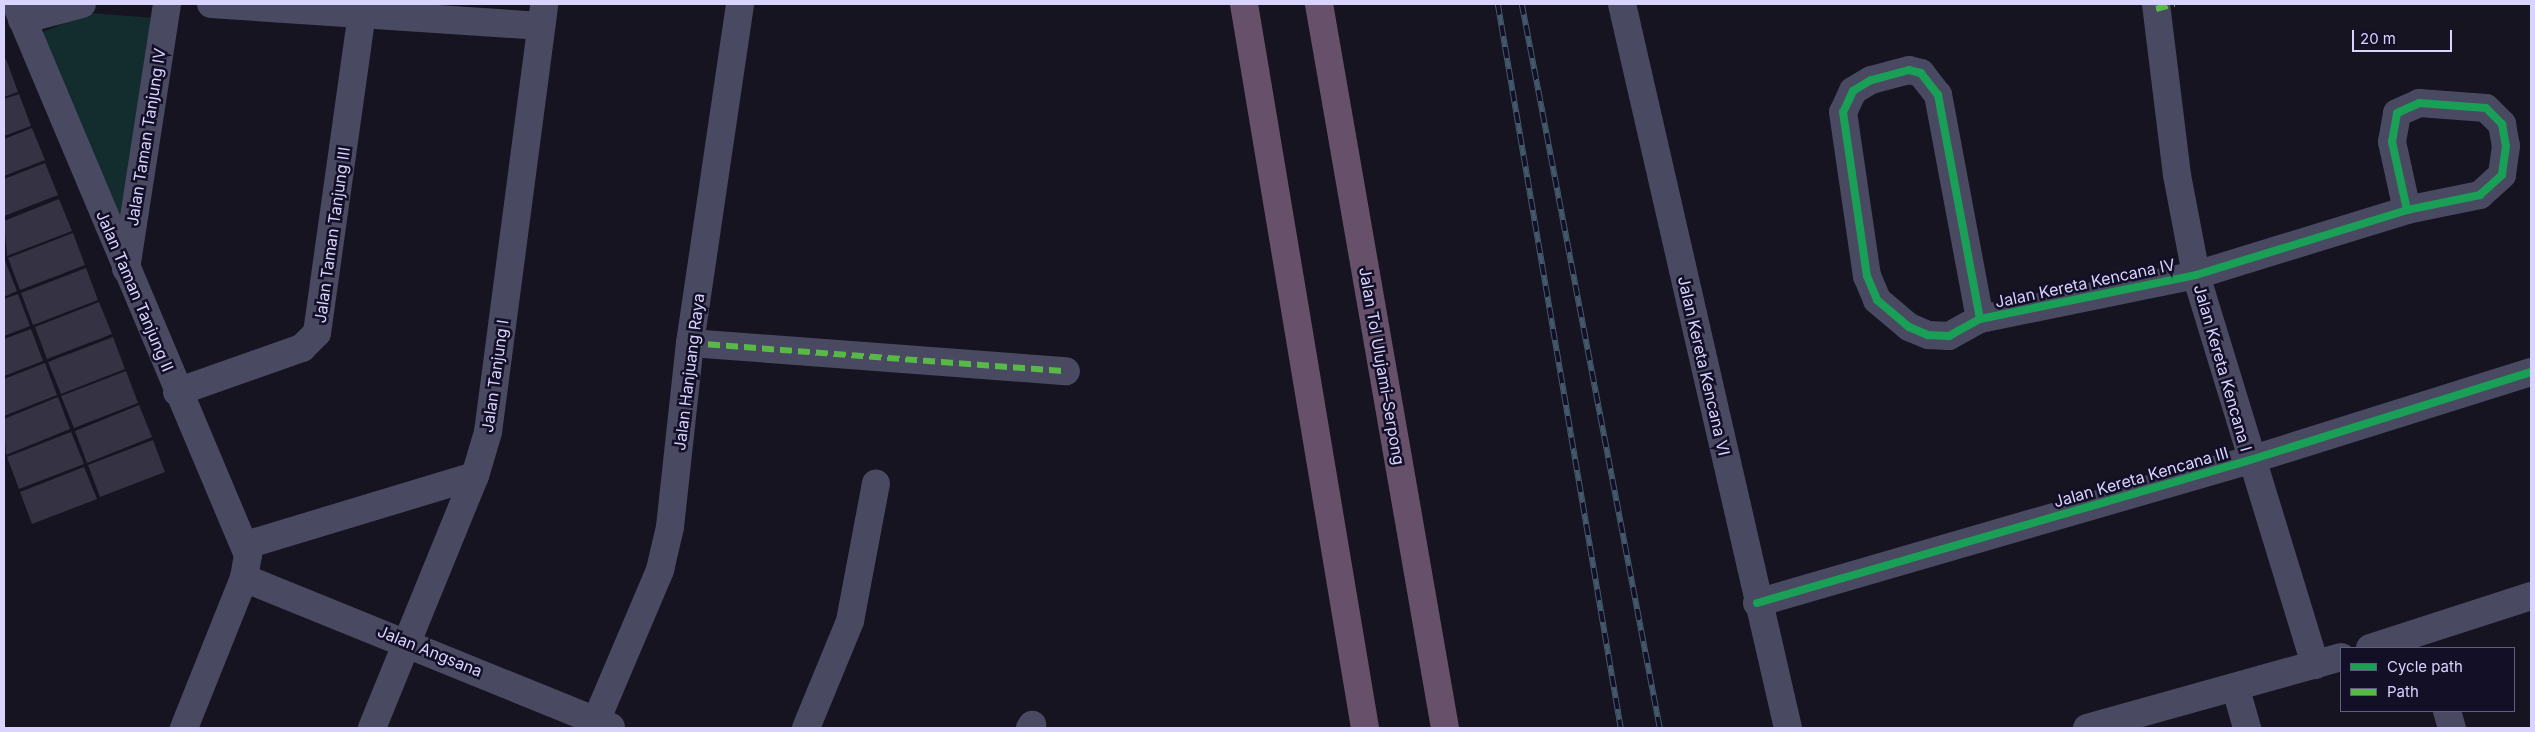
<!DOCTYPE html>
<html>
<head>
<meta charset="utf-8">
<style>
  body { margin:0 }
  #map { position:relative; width:2535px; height:732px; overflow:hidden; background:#161421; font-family:Inter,sans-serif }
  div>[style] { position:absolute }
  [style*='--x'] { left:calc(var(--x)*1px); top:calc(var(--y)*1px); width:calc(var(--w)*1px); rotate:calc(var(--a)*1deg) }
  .green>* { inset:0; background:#132c2d }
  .building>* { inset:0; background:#343243 }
  .minor>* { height:28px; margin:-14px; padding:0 14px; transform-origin:14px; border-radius:14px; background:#4a4962 }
  .highway>* { height:28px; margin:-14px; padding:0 14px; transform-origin:14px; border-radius:14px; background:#67516a }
  .rail>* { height:5.5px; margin-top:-2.75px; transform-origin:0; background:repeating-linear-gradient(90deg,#130f26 0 11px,#43596b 0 22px); box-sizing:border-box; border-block:1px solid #43596b }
  .quiet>* { height:6px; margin-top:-3px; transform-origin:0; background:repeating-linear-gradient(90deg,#58b947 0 12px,transparent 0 18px) }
  .cycleway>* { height:8px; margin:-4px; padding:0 4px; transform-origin:4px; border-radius:4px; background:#1a9f57 }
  span { translate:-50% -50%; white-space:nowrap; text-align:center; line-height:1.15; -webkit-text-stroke:5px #130f26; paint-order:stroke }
  .street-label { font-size:16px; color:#d9d4ff }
  .frame { position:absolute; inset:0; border:5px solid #d9d4ff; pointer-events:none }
  .legend { position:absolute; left:2340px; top:647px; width:175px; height:65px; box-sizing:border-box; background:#130f26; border:1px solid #625e7d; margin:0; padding:6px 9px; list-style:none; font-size:15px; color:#d9d4ff }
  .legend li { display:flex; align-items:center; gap:10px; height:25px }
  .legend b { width:25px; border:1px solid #625e7d }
  .scale { position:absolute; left:2352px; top:30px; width:100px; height:22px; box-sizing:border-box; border:2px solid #d9d4ff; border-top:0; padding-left:6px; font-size:15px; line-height:18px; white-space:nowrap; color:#d9d4ff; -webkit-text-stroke:4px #130f26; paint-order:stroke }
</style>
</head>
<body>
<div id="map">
  <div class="green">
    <i style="clip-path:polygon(90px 13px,155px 18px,122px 228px,40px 33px)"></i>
  </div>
  <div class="building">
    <i style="clip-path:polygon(6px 59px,18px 92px,4px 97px,4px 60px)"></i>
    <i style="clip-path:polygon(19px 94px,31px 126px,4px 136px,4px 99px)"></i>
    <i style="clip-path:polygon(32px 128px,45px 160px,4px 176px,4px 139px)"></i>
    <i style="clip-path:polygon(45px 163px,58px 195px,4px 216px,4px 179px)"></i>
    <i style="clip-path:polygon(59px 199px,72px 231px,7px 256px,4px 221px)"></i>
    <i style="clip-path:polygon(73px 233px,85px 265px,20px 290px,8px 258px)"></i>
    <i style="clip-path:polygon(4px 258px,17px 291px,4px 297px)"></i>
    <i style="clip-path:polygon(86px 268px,98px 300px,33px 325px,21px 293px)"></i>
    <i style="clip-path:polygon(18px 294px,30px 326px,4px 336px,4px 299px)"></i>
    <i style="clip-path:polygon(99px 302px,112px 334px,47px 359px,35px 327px)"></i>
    <i style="clip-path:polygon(31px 329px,43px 361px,4px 376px,4px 339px)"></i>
    <i style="clip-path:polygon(113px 337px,125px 369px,61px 394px,48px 362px)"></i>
    <i style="clip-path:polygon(45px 363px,57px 395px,4px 416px,4px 379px)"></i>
    <i style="clip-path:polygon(126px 371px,138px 403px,74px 428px,61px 396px)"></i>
    <i style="clip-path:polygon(58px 397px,70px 429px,6px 455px,4px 419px)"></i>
    <i style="clip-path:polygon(139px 405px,152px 437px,87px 463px,75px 431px)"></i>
    <i style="clip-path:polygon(71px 432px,84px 464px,19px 489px,7px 457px)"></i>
    <i style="clip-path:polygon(153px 440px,165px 472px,100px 497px,88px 465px)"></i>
    <i style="clip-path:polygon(84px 467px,97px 499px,32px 524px,20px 492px)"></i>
  </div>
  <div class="minor">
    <i style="--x:16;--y:4;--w:598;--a:67.17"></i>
    <i style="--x:248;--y:555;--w:23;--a:100"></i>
    <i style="--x:244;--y:578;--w:162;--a:111.8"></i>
    <i style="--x:211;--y:4;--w:331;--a:3.8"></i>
    <i style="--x:1622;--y:4;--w:743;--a:77.09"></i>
    <i style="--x:2156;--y:4;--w:172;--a:83"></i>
    <i style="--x:2177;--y:175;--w:102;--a:79.2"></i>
    <i style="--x:2196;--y:275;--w:408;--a:73"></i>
    <i style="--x:22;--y:20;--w:62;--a:-14.9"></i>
    <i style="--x:126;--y:269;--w:268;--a:-81.2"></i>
    <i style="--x:1980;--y:319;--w:228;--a:-100.6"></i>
    <i style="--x:1938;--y:95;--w:28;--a:-128"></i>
    <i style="--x:1921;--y:73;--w:12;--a:-166"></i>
    <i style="--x:1909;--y:70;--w:39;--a:165"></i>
    <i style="--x:1871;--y:80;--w:21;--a:149"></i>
    <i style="--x:1853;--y:91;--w:23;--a:115"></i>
    <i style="--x:1843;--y:112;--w:166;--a:81.7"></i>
    <i style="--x:1867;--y:276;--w:26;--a:67"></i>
    <i style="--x:1877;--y:300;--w:42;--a:40.2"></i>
    <i style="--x:1909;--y:327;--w:21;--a:23"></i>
    <i style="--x:1928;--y:335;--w:21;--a:3"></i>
    <i style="--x:1949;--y:336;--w:35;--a:-29"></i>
    <i style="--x:1980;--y:319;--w:220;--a:-11.5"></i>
    <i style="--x:2196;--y:275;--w:221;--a:-17.1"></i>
    <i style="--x:2407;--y:210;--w:70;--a:-102.4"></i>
    <i style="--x:2392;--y:142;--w:29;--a:-80"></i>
    <i style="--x:2397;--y:113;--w:24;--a:-24"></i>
    <i style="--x:2419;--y:103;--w:67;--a:4.3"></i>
    <i style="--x:2486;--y:108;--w:23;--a:45"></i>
    <i style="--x:2502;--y:124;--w:22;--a:80"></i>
    <i style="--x:2506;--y:146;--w:29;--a:98"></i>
    <i style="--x:2502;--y:175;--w:30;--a:138"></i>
    <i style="--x:2480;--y:195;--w:75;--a:168.4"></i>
    <i style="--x:690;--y:343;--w:377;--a:4.3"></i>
    <i style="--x:177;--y:392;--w:133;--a:-19.4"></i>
    <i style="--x:302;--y:348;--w:21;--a:-45"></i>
    <i style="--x:317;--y:333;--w:322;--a:-82"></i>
    <i style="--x:246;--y:545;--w:239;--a:-16.8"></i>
    <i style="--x:244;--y:578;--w:396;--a:22.1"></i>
    <i style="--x:1757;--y:603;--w:513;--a:-16.18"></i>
    <i style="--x:2250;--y:460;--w:294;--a:-17.4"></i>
    <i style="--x:2370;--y:648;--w:169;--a:-17.9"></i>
    <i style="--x:2236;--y:689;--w:41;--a:74.2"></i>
    <i style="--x:2447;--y:711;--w:18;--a:74"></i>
    <i style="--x:372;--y:728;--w:272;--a:-67.8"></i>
    <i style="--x:475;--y:476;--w:46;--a:-73.5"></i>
    <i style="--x:488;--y:432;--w:432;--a:-82.5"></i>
    <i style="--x:593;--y:728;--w:172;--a:-67"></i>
    <i style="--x:660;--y:570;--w:44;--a:-76.9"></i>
    <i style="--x:670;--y:527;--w:185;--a:-83.8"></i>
    <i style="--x:690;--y:343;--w:343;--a:-81.6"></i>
    <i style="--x:806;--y:728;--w:116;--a:-67.6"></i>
    <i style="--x:850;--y:621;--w:140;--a:-79.3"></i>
    <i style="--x:1030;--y:728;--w:4;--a:-56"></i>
    <i style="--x:2087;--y:728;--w:264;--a:-15.6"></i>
  </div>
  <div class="highway">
    <i style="--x:1244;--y:4;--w:734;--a:80.51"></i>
    <i style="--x:1319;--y:4;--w:735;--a:80.13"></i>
  </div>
  <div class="rail">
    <i style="--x:1498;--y:4;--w:734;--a:80.36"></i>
    <i style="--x:1522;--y:4;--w:737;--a:79.21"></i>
  </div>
  <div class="quiet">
    <i style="--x:2156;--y:9;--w:19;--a:-16"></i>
    <i style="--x:690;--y:343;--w:377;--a:4.3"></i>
  </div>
  <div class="cycleway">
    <i style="--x:1980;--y:319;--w:228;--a:-100.6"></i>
    <i style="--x:1938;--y:95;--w:28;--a:-128"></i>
    <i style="--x:1921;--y:73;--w:12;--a:-166"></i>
    <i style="--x:1909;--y:70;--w:39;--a:165"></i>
    <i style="--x:1871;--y:80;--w:21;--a:149"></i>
    <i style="--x:1853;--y:91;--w:23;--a:115"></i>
    <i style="--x:1843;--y:112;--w:166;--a:81.7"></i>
    <i style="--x:1867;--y:276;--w:26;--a:67"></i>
    <i style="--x:1877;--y:300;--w:42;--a:40.2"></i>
    <i style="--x:1909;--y:327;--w:21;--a:23"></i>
    <i style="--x:1928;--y:335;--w:21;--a:3"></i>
    <i style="--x:1949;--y:336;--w:35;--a:-29"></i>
    <i style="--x:1980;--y:319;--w:220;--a:-11.5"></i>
    <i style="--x:2196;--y:275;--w:221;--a:-17.1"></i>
    <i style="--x:2407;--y:210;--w:70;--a:-102.4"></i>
    <i style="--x:2392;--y:142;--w:29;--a:-80"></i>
    <i style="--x:2397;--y:113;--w:24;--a:-24"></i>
    <i style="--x:2419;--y:103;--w:67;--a:4.3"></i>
    <i style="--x:2486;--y:108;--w:23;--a:45"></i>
    <i style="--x:2502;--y:124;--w:22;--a:80"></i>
    <i style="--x:2506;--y:146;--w:29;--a:98"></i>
    <i style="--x:2502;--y:175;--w:30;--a:138"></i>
    <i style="--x:2480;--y:195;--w:75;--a:168.4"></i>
    <i style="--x:1757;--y:603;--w:513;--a:-16.18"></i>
    <i style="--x:2250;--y:460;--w:294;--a:-17.4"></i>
  </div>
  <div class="street-label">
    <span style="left:146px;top:137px;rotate:-81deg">Jalan Taman Tanjung IV</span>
    <span style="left:332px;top:235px;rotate:-82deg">Jalan Taman Tanjung III</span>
    <span style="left:2085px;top:283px;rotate:-12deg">Jalan Kereta Kencana IV</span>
    <span style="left:135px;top:291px;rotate:67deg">Jalan Taman Tanjung II</span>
    <span style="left:1382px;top:366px;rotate:80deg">Jalan Tol Ulujami–Serpong</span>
    <span style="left:1704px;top:366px;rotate:77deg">Jalan Kereta Kencana VI</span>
    <span style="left:2223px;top:368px;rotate:74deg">Jalan Kereta Kencana I</span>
    <span style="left:689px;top:372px;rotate:-83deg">Jalan Hanjuang Raya</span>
    <span style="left:495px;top:376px;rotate:-82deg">Jalan Tanjung I</span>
    <span style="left:2141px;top:477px;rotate:-16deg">Jalan Kereta Kencana III</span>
    <span style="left:430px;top:651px;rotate:22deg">Jalan Angsana</span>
  </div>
  <div class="frame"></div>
  <ul class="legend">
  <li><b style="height:6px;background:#1a9f57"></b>Cycle path</li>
  <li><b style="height:6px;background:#58b947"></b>Path</li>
  </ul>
  <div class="scale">20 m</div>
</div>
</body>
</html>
